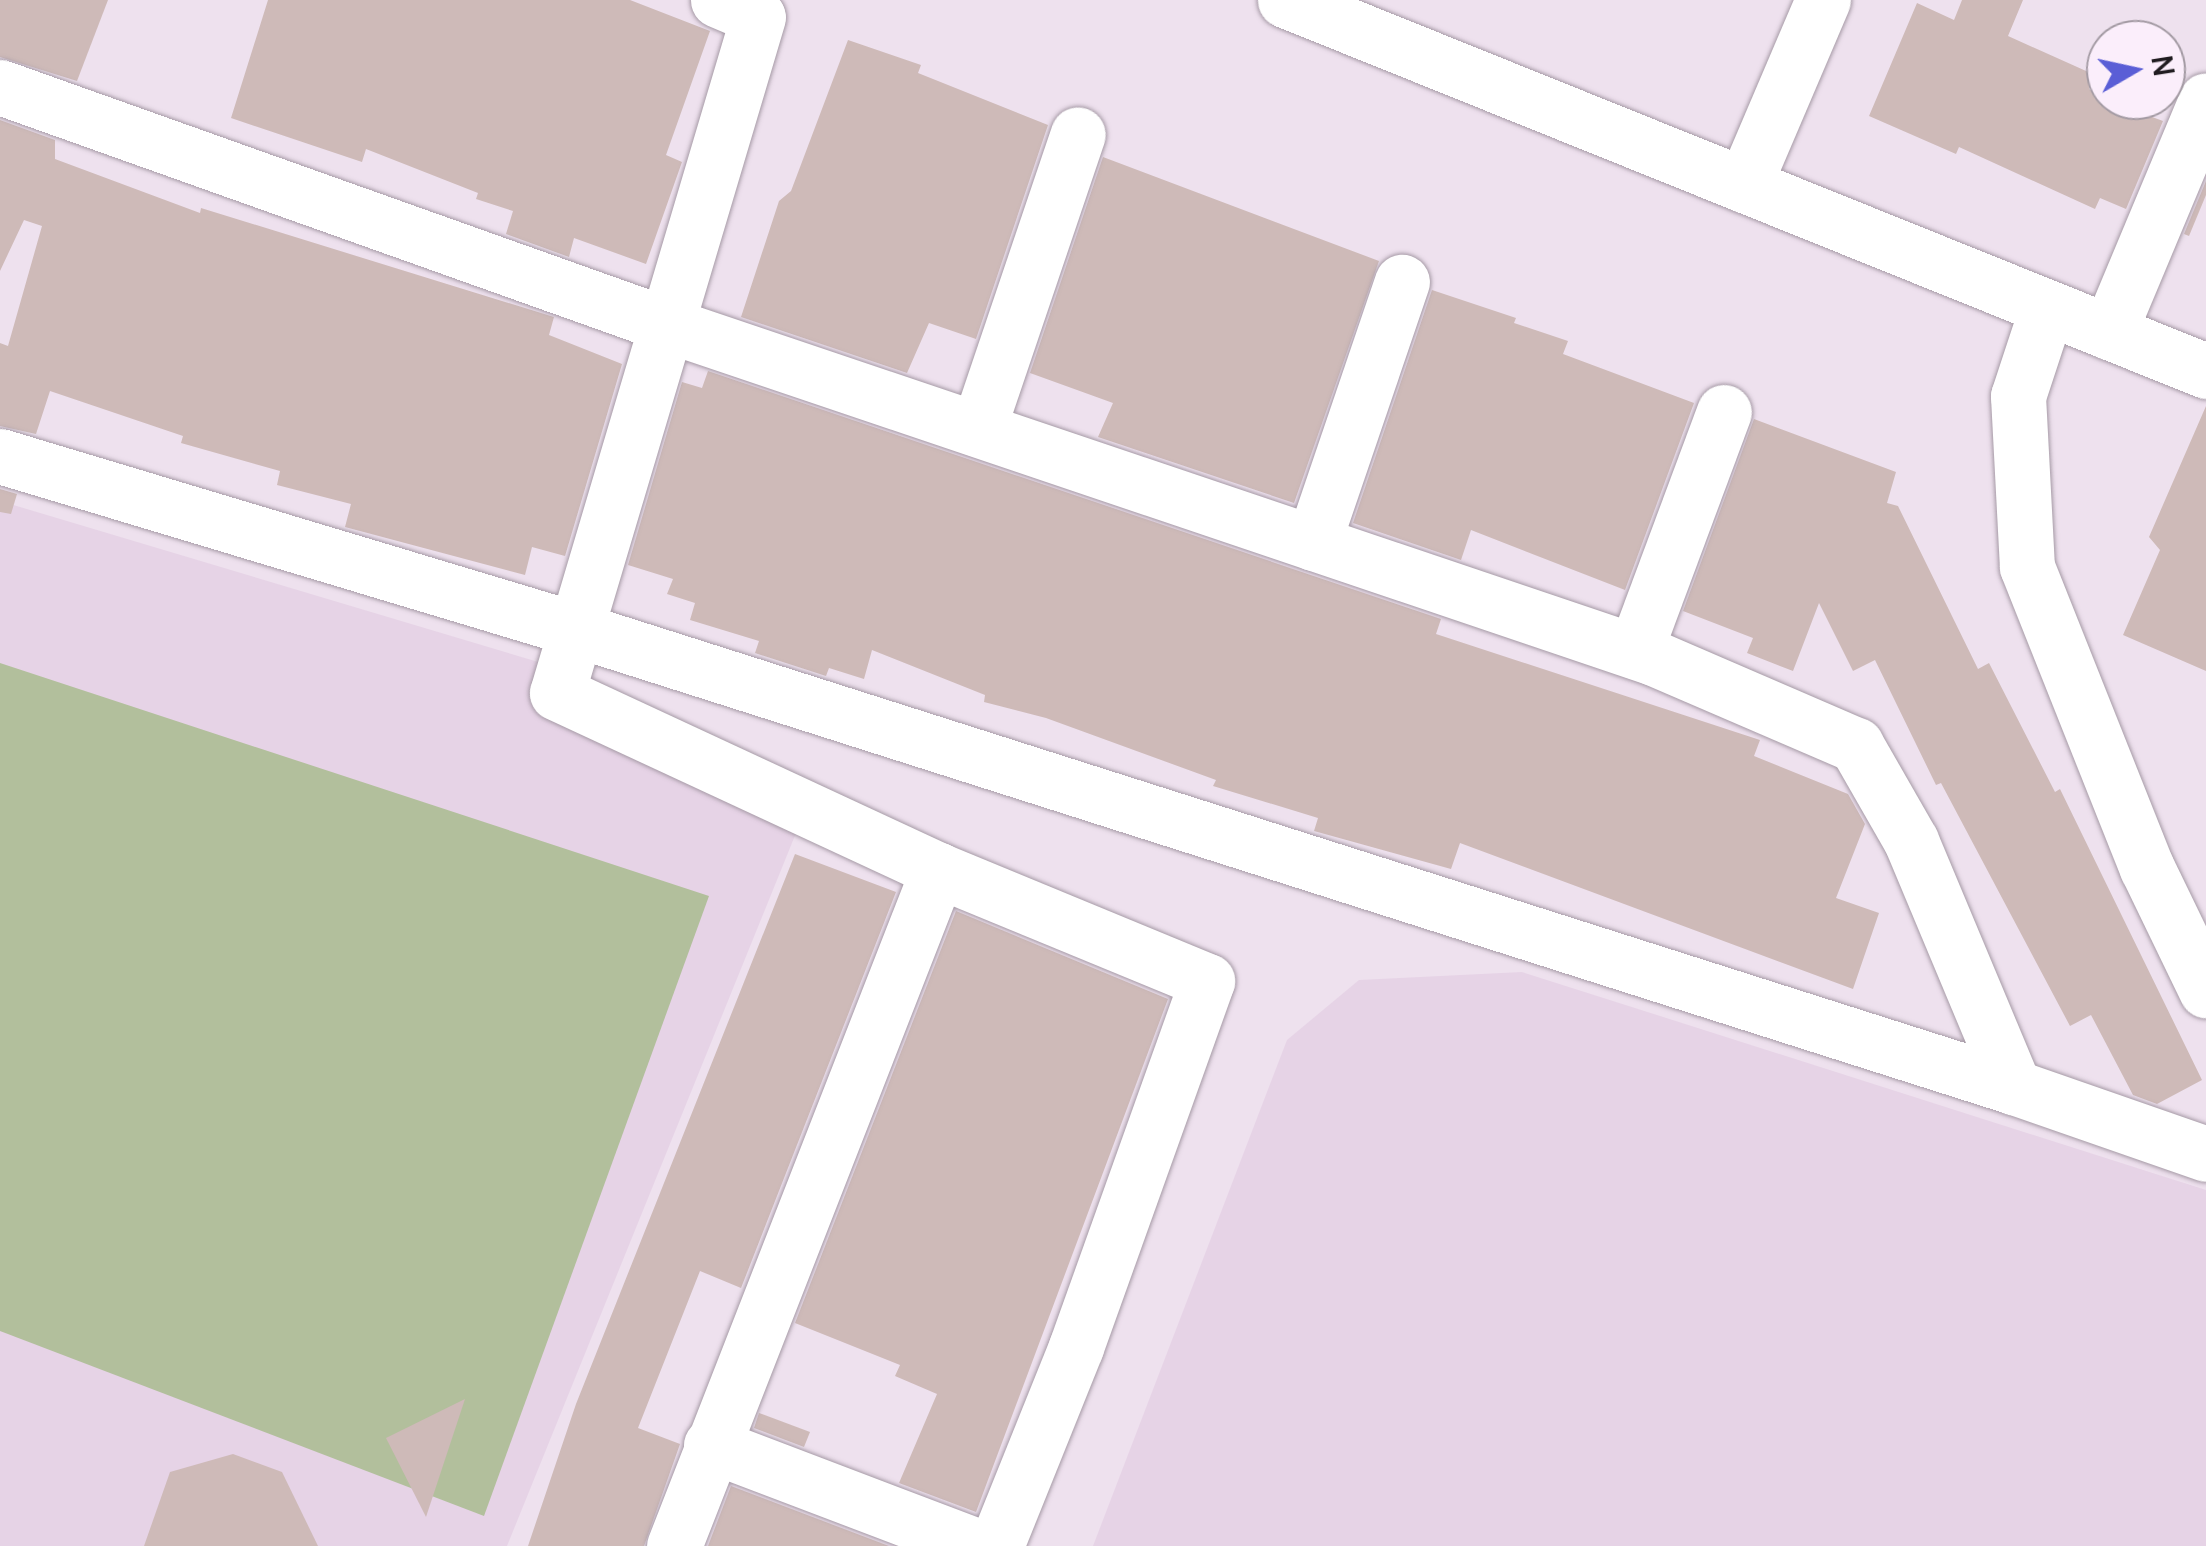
<!DOCTYPE html>
<html>
<head>
<meta charset="utf-8">
<style>
  body { margin:0 }
  #map { position:relative; width:2206px; height:1546px; overflow:hidden; background:#eee1ee; font-family:Manrope,sans-serif }
  div>[style] { position:absolute }
  [style*='--x'] { left:calc(var(--x)*1px); top:calc(var(--y)*1px); width:calc(var(--w)*1px); rotate:calc(var(--a)*1deg) }
  .built>* { inset:0; background:#e6d3e6 }
  .green>* { inset:0; background:#b2bf9c }
  .building>* { inset:0; background:#cebab8 }
  .roads { filter:drop-shadow(0 0 2px #a69aa6) drop-shadow(0 0 2px #a69aa6) }
  .minor>* { height:55px; margin:-27.5px; padding:0 27.5px; transform-origin:27.5px; border-radius:27.5px; background:#fff }
  .tertiary>* { height:55px; margin:-27.5px; padding:0 27.5px; transform-origin:27.5px; border-radius:27.5px; background:#fff }
  span { translate:-50% -50%; white-space:nowrap; text-align:center; line-height:1.15; -webkit-text-stroke:10px #fbeefb; paint-order:stroke }
  .north { position:absolute; left:2086px; top:20px; width:100px; height:100px; box-sizing:border-box; background:#fbeefb; border:2px solid #a39aa3; border-radius:50%; rotate:81deg; font-size:28px; font-weight:700; line-height:40px; text-align:center; color:#201c20 }
  .north::after { content:''; display:block; margin:auto; width:35px; height:45px; background:#5a5ed6; clip-path:polygon(50% 0,100% 100%,50% 72%,0 100%) }
</style>
</head>
<body>
<div id="map">
  <div class="built">
    <i style="clip-path:polygon(0 501px,592px 678px,811px 796px,507px 1546px,0 1546px)"></i>
    <i style="clip-path:polygon(1522px 972px,2206px 1190px,2206px 1546px,1093px 1546px,1287px 1040px,1359px 980px)"></i>
  </div>
  <div class="green">
    <i style="clip-path:polygon(0 663px,709px 896px,484px 1516px,0 1331px)"></i>
  </div>
  <div class="building">
    <i style="clip-path:polygon(0 0,108px 0,77px 81px,0 57px)"></i>
    <i style="clip-path:polygon(268px 0,630px 0,710px 31px,666px 155px,682px 162px,646px 264px,574px 238px,569px 257px,506px 234px,513px 211px,476px 199px,478px 193px,366px 149px,362px 162px,231px 118px)"></i>
    <i style="clip-path:polygon(1962px 0,2023px 0,2008px 36px,2095px 75px,2089px 89px,2106px 100px,2163px 121px,2126px 209px,2100px 198px,2095px 209px,1959px 147px,1956px 154px,1869px 116px,1917px 3px,1954px 20px)"></i>
    <i style="clip-path:polygon(848px 40px,921px 65px,918px 73px,1048px 125px,976px 339px,929px 323px,907px 373px,741px 317px,779px 201px,791px 191px)"></i>
    <i style="clip-path:polygon(0 120px,55px 140px,55px 159px,200px 213px,201px 208px,554px 317px,549px 335px,622px 364px,565px 556px,532px 547px,525px 575px,345px 527px,351px 504px,277px 485px,280px 471px,181px 443px,183px 436px,50px 391px,36px 434px,0 426px,0 343px,8px 346px,42px 226px,24px 220px,0 271px)"></i>
    <i style="clip-path:polygon(1103px 157px,1379px 261px,1294px 503px,1098px 437px,1113px 403px,1030px 373px)"></i>
    <i style="clip-path:polygon(2206px 181px,2206px 195px,2189px 236px,2184px 234px)"></i>
    <i style="clip-path:polygon(1432px 290px,1516px 318px,1514px 323px,1568px 341px,1563px 354px,1694px 403px,1625px 590px,1471px 530px,1461px 560px,1353px 523px)"></i>
    <i style="clip-path:polygon(708px 371px,1441px 619px,1436px 634px,1760px 740px,1754px 756px,1848px 794px,1865px 824px,1836px 898px,1879px 913px,1853px 989px,1460px 843px,1451px 869px,1314px 831px,1318px 818px,1213px 786px,1216px 780px,1046px 718px,984px 702px,985px 695px,872px 650px,864px 679px,829px 668px,826px 676px,755px 653px,759px 641px,690px 620px,695px 603px,667px 594px,673px 579px,628px 565px,682px 382px,702px 388px)"></i>
    <i style="clip-path:polygon(2206px 406px,2206px 671px,2123px 635px,2160px 550px,2149px 537px)"></i>
    <i style="clip-path:polygon(1754px 419px,1896px 472px,1887px 503px,1898px 506px,1978px 669px,1989px 663px,2055px 792px,2060px 789px,2202px 1080px,2157px 1104px,2133px 1095px,2091px 1015px,2070px 1026px,1941px 783px,1936px 785px,1875px 660px,1853px 671px,1819px 603px,1793px 671px,1747px 653px,1753px 638px,1683px 611px)"></i>
    <i style="clip-path:polygon(0 489px,17px 494px,11px 514px,0 512px)"></i>
    <i style="clip-path:polygon(795px 854px,896px 892px,741px 1288px,700px 1271px,638px 1428px,680px 1444px,644px 1546px,528px 1546px,576px 1404px)"></i>
    <i style="clip-path:polygon(956px 911px,1168px 999px,976px 1512px,899px 1483px,937px 1394px,895px 1376px,900px 1365px,795px 1323px)"></i>
    <i style="clip-path:polygon(465px 1399px,426px 1517px,386px 1438px)"></i>
    <i style="clip-path:polygon(759px 1413px,810px 1432px,804px 1447px,754px 1428px)"></i>
    <i style="clip-path:polygon(233px 1454px,282px 1472px,318px 1546px,144px 1546px,170px 1472px)"></i>
    <i style="clip-path:polygon(731px 1486px,889px 1546px,708px 1546px)"></i>
  </div>
  <div class="roads">
    <div class="minor">
      <i style="--x:718;--y:0;--w:43;--a:23"></i>
      <i style="--x:758;--y:17;--w:705;--a:106.56"></i>
      <i style="--x:557;--y:693;--w:420;--a:24.9"></i>
      <i style="--x:938;--y:870;--w:291;--a:22.4"></i>
      <i style="--x:1207;--y:981;--w:389;--a:109.7"></i>
      <i style="--x:1076;--y:1347;--w:214;--a:111.9"></i>
      <i style="--x:0;--y:87;--w:712;--a:19.61"></i>
      <i style="--x:671;--y:326;--w:1038;--a:18.66"></i>
      <i style="--x:1654;--y:658;--w:220;--a:23.3"></i>
      <i style="--x:1856;--y:745;--w:111;--a:60.2"></i>
      <i style="--x:1911;--y:841;--w:267;--a:67.3"></i>
      <i style="--x:2014;--y:1087;--w:203;--a:19.2"></i>
      <i style="--x:1744;--y:185;--w:201;--a:-66.9"></i>
      <i style="--x:2047;--y:308;--w:93;--a:108.2"></i>
      <i style="--x:2018;--y:396;--w:171;--a:87"></i>
      <i style="--x:2027;--y:567;--w:324;--a:68.3"></i>
      <i style="--x:2147;--y:868;--w:136;--a:64.2"></i>
      <i style="--x:2109;--y:332;--w:251;--a:-67.3"></i>
      <i style="--x:978;--y:429;--w:311;--a:-71.3"></i>
      <i style="--x:0;--y:456;--w:597;--a:16.74"></i>
      <i style="--x:572;--y:628;--w:1513;--a:17.66"></i>
      <i style="--x:1313;--y:543;--w:276;--a:-71.2"></i>
      <i style="--x:1635;--y:651;--w:255;--a:-69.6"></i>
      <i style="--x:711;--y:1445;--w:285;--a:20.8"></i>
      <i style="--x:674;--y:1546;--w:726;--a:-68.67"></i>
    </div>
    <div class="tertiary">
      <i style="--x:1285;--y:0;--w:993;--a:21.94"></i>
    </div>
  </div>
  <div class="north">N</div>
</div>
</body>
</html>
